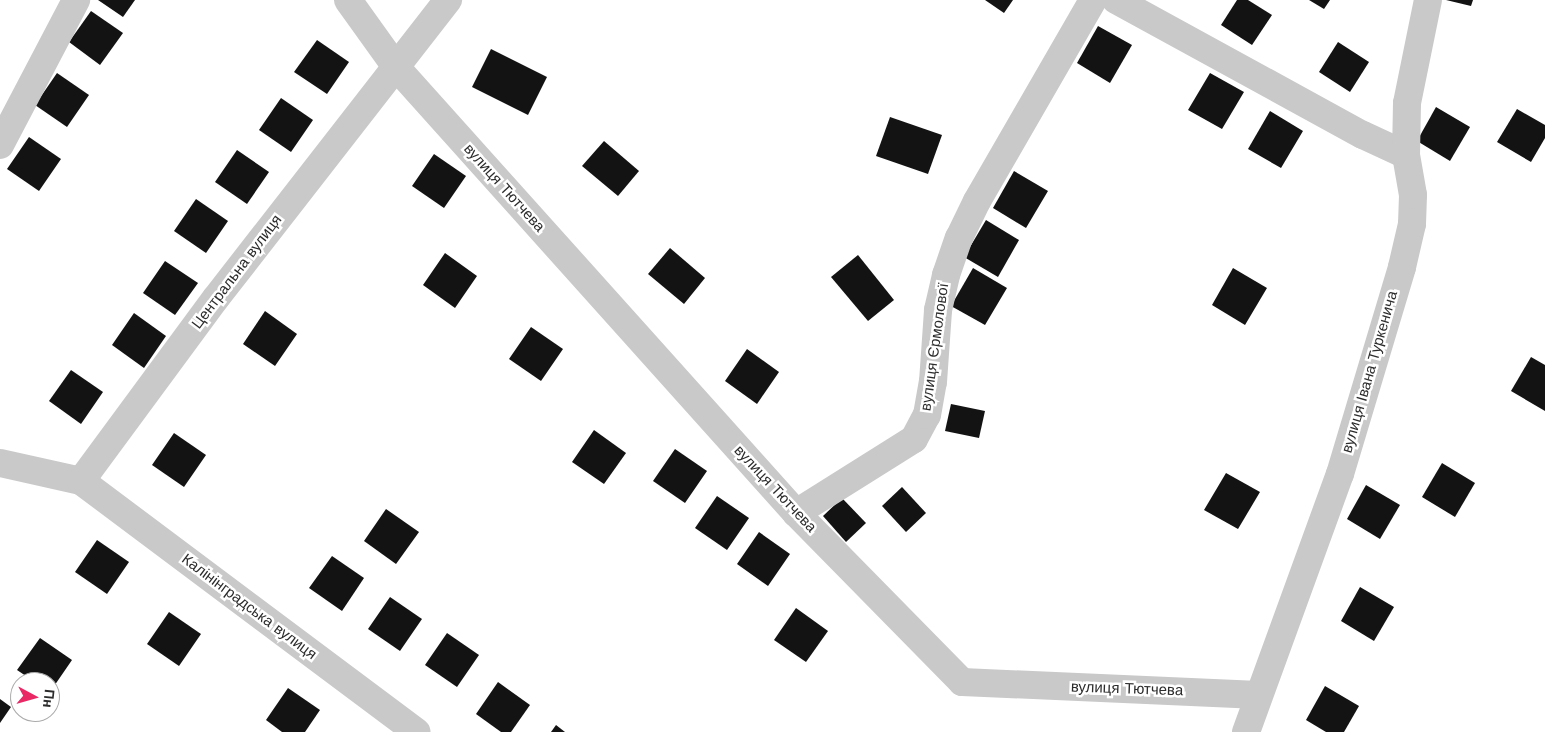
<!DOCTYPE html>
<html>
<head>
<meta charset="utf-8">
<style>
  body { margin:0 }
  #map { position:relative; width:1545px; height:732px; overflow:hidden; background:#fff; font-family:"Work Sans",sans-serif }
  div>[style] { position:absolute }
  [style*='--x'] { left:calc(var(--x)*1px); top:calc(var(--y)*1px); width:calc(var(--w)*1px); rotate:calc(var(--a)*1deg) }
  .building>* { inset:0; background:#131313 }
  .minor>* { height:28px; margin:-14px; padding:0 14px; transform-origin:14px; border-radius:14px; background:#c9c9c9 }
  span { translate:-50% -50%; white-space:nowrap; text-align:center; line-height:1.15; -webkit-text-stroke:5px #fff; paint-order:stroke }
  .street-label { font-size:15px; color:#2c2c2c }
  .north { position:absolute; left:10px; top:672px; width:50px; height:50px; box-sizing:border-box; background:#fff; border:1px solid #ababab; border-radius:50%; rotate:96deg; font-size:14px; font-weight:700; line-height:20px; text-align:center; color:#2c2c2c }
  .north::after { content:''; display:block; margin:auto; width:18px; height:22px; background:#e92866; clip-path:polygon(50% 0,100% 100%,50% 72%,0 100%) }
</style>
</head>
<body>
<div id="map">
  <div class="building">
    <i style="clip-path:polygon(98px 0,135px 0,123px 17px)"></i>
    <i style="clip-path:polygon(985px 0,1013px 0,1004px 13px)"></i>
    <i style="clip-path:polygon(1237px 0,1248px 0,1272px 15px,1252px 45px,1221px 25px)"></i>
    <i style="clip-path:polygon(1309px 0,1330px 0,1324px 9px)"></i>
    <i style="clip-path:polygon(1446px 0,1473px 0,1471px 6px)"></i>
    <i style="clip-path:polygon(91px 11px,123px 33px,100px 65px,69px 42px)"></i>
    <i style="clip-path:polygon(1098px 26px,1132px 45px,1110px 83px,1077px 63px)"></i>
    <i style="clip-path:polygon(317px 40px,349px 62px,327px 94px,294px 72px)"></i>
    <i style="clip-path:polygon(1338px 42px,1369px 62px,1350px 92px,1319px 72px)"></i>
    <i style="clip-path:polygon(491px 49px,547px 77px,528px 115px,472px 87px)"></i>
    <i style="clip-path:polygon(57px 73px,89px 95px,67px 127px,35px 105px)"></i>
    <i style="clip-path:polygon(1210px 73px,1244px 92px,1222px 129px,1188px 110px)"></i>
    <i style="clip-path:polygon(281px 98px,313px 120px,291px 152px,259px 130px)"></i>
    <i style="clip-path:polygon(1436px 107px,1470px 127px,1450px 161px,1417px 141px)"></i>
    <i style="clip-path:polygon(1517px 109px,1545px 125px,1545px 138px,1531px 162px,1497px 142px)"></i>
    <i style="clip-path:polygon(1270px 111px,1303px 131px,1281px 168px,1248px 149px)"></i>
    <i style="clip-path:polygon(890px 117px,942px 135px,928px 174px,876px 156px)"></i>
    <i style="clip-path:polygon(29px 137px,61px 159px,39px 191px,7px 169px)"></i>
    <i style="clip-path:polygon(604px 141px,639px 171px,618px 196px,582px 166px)"></i>
    <i style="clip-path:polygon(237px 150px,269px 172px,247px 204px,215px 182px)"></i>
    <i style="clip-path:polygon(434px 154px,466px 176px,444px 208px,412px 186px)"></i>
    <i style="clip-path:polygon(1014px 171px,1048px 191px,1026px 228px,993px 208px)"></i>
    <i style="clip-path:polygon(196px 199px,228px 221px,206px 253px,174px 231px)"></i>
    <i style="clip-path:polygon(986px 220px,1019px 240px,998px 277px,964px 257px)"></i>
    <i style="clip-path:polygon(670px 248px,705px 278px,684px 304px,648px 274px)"></i>
    <i style="clip-path:polygon(445px 253px,477px 276px,455px 308px,423px 285px)"></i>
    <i style="clip-path:polygon(858px 255px,894px 300px,868px 321px,831px 277px)"></i>
    <i style="clip-path:polygon(165px 261px,198px 283px,175px 315px,143px 293px)"></i>
    <i style="clip-path:polygon(973px 268px,1007px 288px,985px 325px,951px 306px)"></i>
    <i style="clip-path:polygon(1233px 268px,1267px 288px,1245px 325px,1212px 305px)"></i>
    <i style="clip-path:polygon(265px 311px,297px 334px,275px 366px,243px 344px)"></i>
    <i style="clip-path:polygon(134px 313px,166px 336px,144px 368px,112px 345px)"></i>
    <i style="clip-path:polygon(531px 327px,563px 349px,541px 381px,509px 359px)"></i>
    <i style="clip-path:polygon(747px 349px,779px 372px,757px 404px,725px 381px)"></i>
    <i style="clip-path:polygon(1531px 357px,1545px 365px,1545px 411px,1511px 391px)"></i>
    <i style="clip-path:polygon(71px 370px,103px 392px,81px 424px,49px 401px)"></i>
    <i style="clip-path:polygon(951px 404px,985px 411px,979px 438px,945px 431px)"></i>
    <i style="clip-path:polygon(594px 430px,626px 453px,604px 484px,572px 462px)"></i>
    <i style="clip-path:polygon(174px 433px,206px 455px,184px 487px,152px 465px)"></i>
    <i style="clip-path:polygon(675px 449px,707px 471px,685px 503px,653px 481px)"></i>
    <i style="clip-path:polygon(1442px 463px,1475px 483px,1455px 517px,1422px 497px)"></i>
    <i style="clip-path:polygon(1226px 473px,1260px 492px,1238px 529px,1204px 510px)"></i>
    <i style="clip-path:polygon(1366px 485px,1400px 505px,1380px 539px,1347px 519px)"></i>
    <i style="clip-path:polygon(902px 487px,926px 513px,906px 532px,882px 506px)"></i>
    <i style="clip-path:polygon(717px 496px,749px 518px,727px 550px,695px 528px)"></i>
    <i style="clip-path:polygon(842px 498px,866px 523px,846px 542px,823px 516px)"></i>
    <i style="clip-path:polygon(386px 509px,419px 532px,396px 564px,364px 541px)"></i>
    <i style="clip-path:polygon(759px 532px,790px 554px,768px 586px,737px 564px)"></i>
    <i style="clip-path:polygon(97px 540px,129px 562px,107px 594px,75px 572px)"></i>
    <i style="clip-path:polygon(332px 556px,364px 578px,342px 611px,309px 588px)"></i>
    <i style="clip-path:polygon(1360px 587px,1394px 607px,1374px 641px,1341px 621px)"></i>
    <i style="clip-path:polygon(390px 597px,422px 619px,400px 651px,368px 629px)"></i>
    <i style="clip-path:polygon(796px 608px,828px 631px,806px 662px,774px 640px)"></i>
    <i style="clip-path:polygon(169px 612px,201px 634px,179px 666px,147px 644px)"></i>
    <i style="clip-path:polygon(447px 633px,479px 655px,457px 687px,425px 665px)"></i>
    <i style="clip-path:polygon(40px 638px,72px 660px,50px 692px,50px 682px,35px 682px,17px 670px)"></i>
    <i style="clip-path:polygon(498px 682px,530px 705px,511px 732px,501px 732px,476px 714px)"></i>
    <i style="clip-path:polygon(1325px 686px,1359px 706px,1344px 732px,1326px 732px,1306px 720px)"></i>
    <i style="clip-path:polygon(288px 688px,320px 710px,305px 732px,282px 732px,266px 720px)"></i>
    <i style="clip-path:polygon(0 699px,11px 707px,0 723px)"></i>
    <i style="clip-path:polygon(556px 725px,565px 732px,551px 732px)"></i>
  </div>
  <div class="minor">
    <i style="--x:348;--y:0;--w:82;--a:54.4"></i>
    <i style="--x:396;--y:67;--w:599;--a:48.11"></i>
    <i style="--x:796;--y:513;--w:237;--a:45.5"></i>
    <i style="--x:962;--y:682;--w:297;--a:2.5"></i>
    <i style="--x:1116;--y:0;--w:281;--a:28.7"></i>
    <i style="--x:1363;--y:135;--w:47;--a:24.9"></i>
    <i style="--x:0;--y:145;--w:164;--a:-62.3"></i>
    <i style="--x:0;--y:463;--w:83;--a:12.5"></i>
    <i style="--x:81;--y:481;--w:227;--a:-53.6"></i>
    <i style="--x:216;--y:298;--w:378;--a:-52.1"></i>
    <i style="--x:81;--y:481;--w:419;--a:36.8"></i>
    <i style="--x:796;--y:513;--w:139;--a:-32.1"></i>
    <i style="--x:914;--y:439;--w:27;--a:-62"></i>
    <i style="--x:927;--y:415;--w:34;--a:-80"></i>
    <i style="--x:933;--y:382;--w:72;--a:-86"></i>
    <i style="--x:938;--y:310;--w:36;--a:-77"></i>
    <i style="--x:946;--y:275;--w:39;--a:-71"></i>
    <i style="--x:959;--y:238;--w:41;--a:-64.1"></i>
    <i style="--x:977;--y:201;--w:232;--a:-60"></i>
    <i style="--x:1246;--y:732;--w:275;--a:-70"></i>
    <i style="--x:1340;--y:474;--w:216;--a:-73.3"></i>
    <i style="--x:1402;--y:267;--w:44;--a:-76.9"></i>
    <i style="--x:1412;--y:224;--w:29;--a:-88"></i>
    <i style="--x:1413;--y:195;--w:41;--a:-99.9"></i>
    <i style="--x:1406;--y:155;--w:52;--a:-88.9"></i>
    <i style="--x:1407;--y:103;--w:105;--a:-78.5"></i>
  </div>
  <div class="street-label">
    <span style="left:504px;top:188px;rotate:48deg">вулиця Тютчева</span>
    <span style="left:237px;top:272px;rotate:-53deg">Центральна вулиця</span>
    <span style="left:935px;top:347px;rotate:-82deg">вулиця Єрмолової</span>
    <span style="left:1370px;top:372px;rotate:-74deg">вулиця Івана Туркенича</span>
    <span style="left:775px;top:489px;rotate:47deg">вулиця Тютчева</span>
    <span style="left:249px;top:607px;rotate:37deg">Калінінградська вулиця</span>
    <span style="left:1127px;top:689px;rotate:2deg">вулиця Тютчева</span>
  </div>
  <div class="north">Пн</div>
</div>
</body>
</html>
